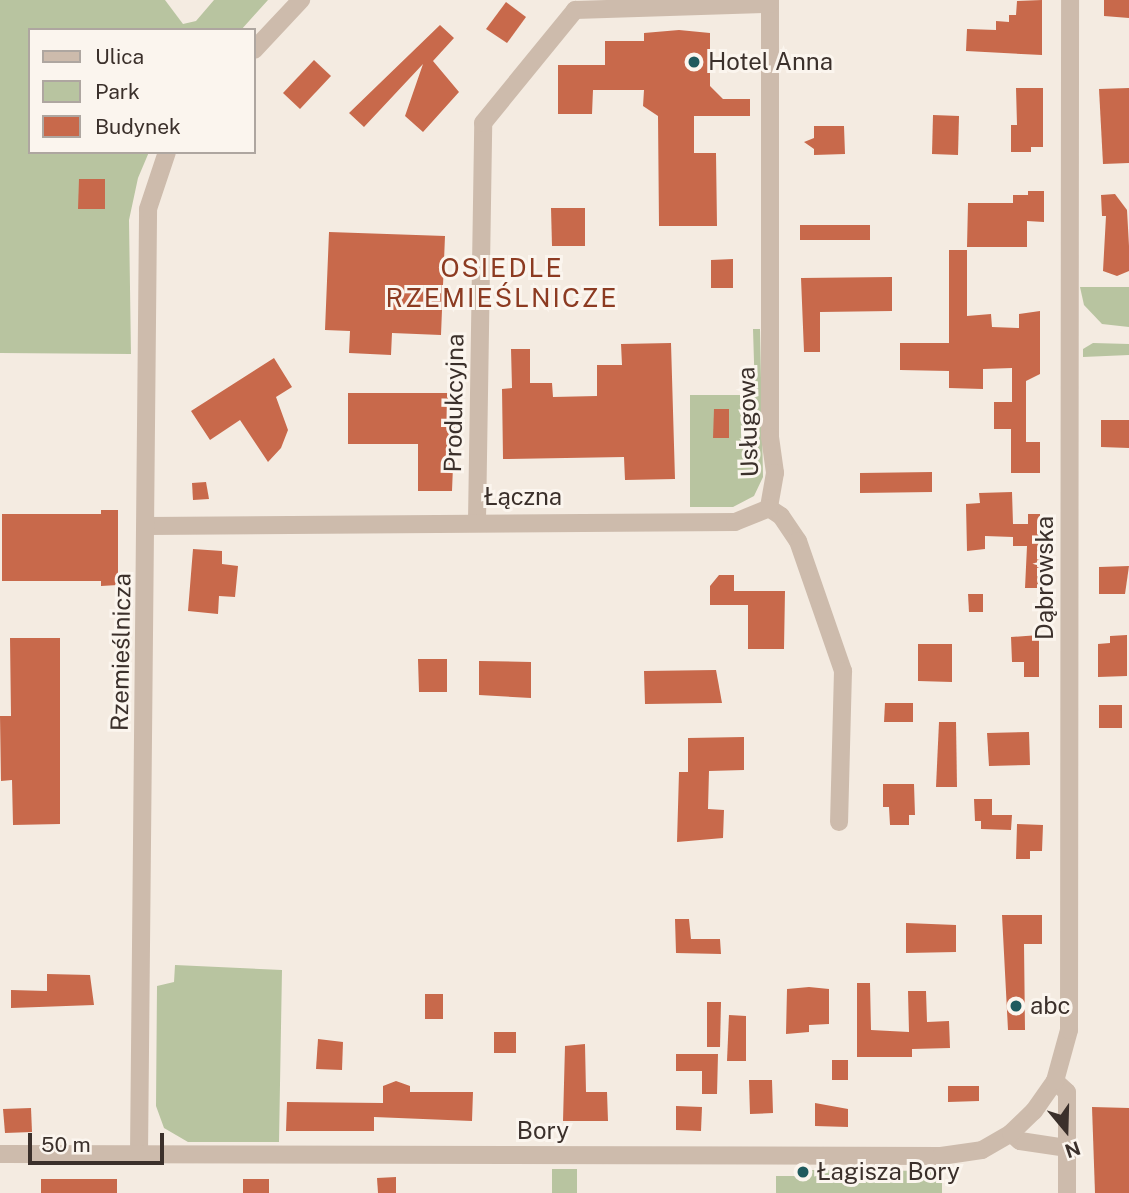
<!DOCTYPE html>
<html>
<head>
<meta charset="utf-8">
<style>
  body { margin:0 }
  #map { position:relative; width:1129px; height:1193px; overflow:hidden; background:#f4ebe1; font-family:"Public Sans",sans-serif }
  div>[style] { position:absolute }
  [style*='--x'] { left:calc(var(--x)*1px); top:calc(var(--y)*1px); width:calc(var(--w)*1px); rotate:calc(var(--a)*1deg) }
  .green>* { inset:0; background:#b8c4a0 }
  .building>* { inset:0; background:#c8694b }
  .minor>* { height:18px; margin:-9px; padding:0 9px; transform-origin:9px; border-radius:9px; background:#cdbbac }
  .tertiary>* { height:18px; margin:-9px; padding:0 9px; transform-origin:9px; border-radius:9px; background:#cdbbac }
  .dots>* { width:19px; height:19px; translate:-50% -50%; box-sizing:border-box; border:4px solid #fbf5ee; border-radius:50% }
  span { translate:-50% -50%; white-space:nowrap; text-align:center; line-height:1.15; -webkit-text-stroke:6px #fbf5ee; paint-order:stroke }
  .poi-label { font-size:24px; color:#3b302b }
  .left { translate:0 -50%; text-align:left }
  .street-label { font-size:24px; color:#3b302b }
  .neighbourhood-label { font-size:26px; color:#8c3b22; letter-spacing:2px }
  .legend { position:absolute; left:28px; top:28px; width:228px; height:126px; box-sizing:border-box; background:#fbf5ee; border:2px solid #aea6a0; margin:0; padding:9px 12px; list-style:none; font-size:21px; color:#3b302b }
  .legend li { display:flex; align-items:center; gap:14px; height:35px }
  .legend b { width:35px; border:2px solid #aea6a0 }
  .north { position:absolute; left:1031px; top:1095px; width:70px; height:70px; -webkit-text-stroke:5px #fbf5ee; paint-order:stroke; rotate:161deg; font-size:19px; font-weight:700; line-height:28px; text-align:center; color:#3b302b }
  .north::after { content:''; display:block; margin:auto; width:24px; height:32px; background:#3b302b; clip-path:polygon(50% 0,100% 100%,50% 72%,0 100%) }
  .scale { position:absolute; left:28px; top:1133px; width:136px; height:32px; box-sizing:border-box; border:4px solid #3b302b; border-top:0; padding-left:9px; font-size:21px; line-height:24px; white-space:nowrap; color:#3b302b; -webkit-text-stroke:5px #fbf5ee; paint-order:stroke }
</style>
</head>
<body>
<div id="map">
  <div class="green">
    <i style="clip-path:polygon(0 0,165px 0,183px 24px,196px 21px,214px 0,268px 0,241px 30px,30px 30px,30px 152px,149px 152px,138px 178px,129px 220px,131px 354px,0 353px)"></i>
    <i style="clip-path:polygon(1080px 287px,1129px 287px,1129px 327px,1102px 324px,1084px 305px)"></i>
    <i style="clip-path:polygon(753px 329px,760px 329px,763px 477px,754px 496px,733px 507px,690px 507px,690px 395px,755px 395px)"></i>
    <i style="clip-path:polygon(1093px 343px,1129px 344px,1129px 355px,1083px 357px,1083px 349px)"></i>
    <i style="clip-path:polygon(175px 965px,282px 970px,279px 1142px,188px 1142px,164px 1128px,156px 1106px,157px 986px,174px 982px)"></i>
    <i style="clip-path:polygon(552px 1169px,577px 1169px,577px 1193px,552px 1193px)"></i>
    <i style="clip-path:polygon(811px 1170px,942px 1171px,942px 1193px,776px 1193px,776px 1176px,810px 1176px)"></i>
  </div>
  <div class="building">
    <i style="clip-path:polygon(1042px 0,1042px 55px,966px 51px,967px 29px,996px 30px,996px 21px,1009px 22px,1009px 15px,1016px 15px,1017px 1px)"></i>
    <i style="clip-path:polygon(1104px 0,1129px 0,1129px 18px,1104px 16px)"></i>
    <i style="clip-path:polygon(506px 2px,526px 17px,507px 43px,486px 29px)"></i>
    <i style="clip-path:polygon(440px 25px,454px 38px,433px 61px,459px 92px,423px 132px,405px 116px,423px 64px,364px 127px,349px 113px)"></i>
    <i style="clip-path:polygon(679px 30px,710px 33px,710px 86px,723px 99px,750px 99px,750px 116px,694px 116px,694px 153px,716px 153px,717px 226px,659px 226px,658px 116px,643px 106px,644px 90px,593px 90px,592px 114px,558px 114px,558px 65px,605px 65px,605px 41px,644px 41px,644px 33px)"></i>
    <i style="clip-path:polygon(314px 60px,331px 76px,300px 109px,283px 93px)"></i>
    <i style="clip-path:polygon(1016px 88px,1043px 88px,1043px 147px,1031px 147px,1031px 152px,1011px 152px,1011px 125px,1017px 125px)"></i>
    <i style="clip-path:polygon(1129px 88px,1129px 163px,1103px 164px,1099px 89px)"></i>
    <i style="clip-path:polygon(933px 115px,959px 116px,958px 155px,932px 154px)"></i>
    <i style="clip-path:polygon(814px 126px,844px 126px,845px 154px,814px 155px,814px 149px,804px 142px,814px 138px)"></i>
    <i style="clip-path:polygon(79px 179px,105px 179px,105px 209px,78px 209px)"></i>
    <i style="clip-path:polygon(1028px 191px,1044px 191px,1044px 222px,1027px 221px,1027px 247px,967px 247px,968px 203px,1013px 203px,1013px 195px,1028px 195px)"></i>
    <i style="clip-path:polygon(1115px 194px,1127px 210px,1129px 246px,1129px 271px,1117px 276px,1103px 271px,1106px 216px,1102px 216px,1101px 195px)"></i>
    <i style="clip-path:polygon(551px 208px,585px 208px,585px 246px,552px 246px)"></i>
    <i style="clip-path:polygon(800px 225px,870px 225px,870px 240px,800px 240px)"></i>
    <i style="clip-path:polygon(329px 232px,445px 236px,441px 335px,392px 333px,391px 355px,349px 353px,350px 331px,325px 330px)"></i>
    <i style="clip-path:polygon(949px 250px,967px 250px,967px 316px,991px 314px,992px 327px,1019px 328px,1019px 314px,1040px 311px,1040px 374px,1026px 381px,1026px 442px,1040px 442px,1040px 473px,1011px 473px,1011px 429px,994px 429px,994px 402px,1012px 402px,1012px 368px,983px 369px,983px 389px,949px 388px,949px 371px,900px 370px,900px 343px,949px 343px)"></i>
    <i style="clip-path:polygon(733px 259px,733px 288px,711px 288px,711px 260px)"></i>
    <i style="clip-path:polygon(892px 277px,892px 311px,820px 312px,820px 352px,804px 352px,801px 278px)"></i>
    <i style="clip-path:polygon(671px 343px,675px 479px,625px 480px,624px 457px,503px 459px,502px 389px,512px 388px,511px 349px,530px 349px,530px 383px,552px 383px,553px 397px,597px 396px,597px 365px,622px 365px,621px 344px)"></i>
    <i style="clip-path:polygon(274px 358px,292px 387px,276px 397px,288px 430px,281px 448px,268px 462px,240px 420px,210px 440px,191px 411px)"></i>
    <i style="clip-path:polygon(348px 393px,456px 393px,452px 491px,418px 491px,418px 444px,348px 444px)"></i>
    <i style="clip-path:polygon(714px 409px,729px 409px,729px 438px,713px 438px)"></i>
    <i style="clip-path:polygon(1101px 420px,1129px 420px,1129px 448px,1101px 447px)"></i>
    <i style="clip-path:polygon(932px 472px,932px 492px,860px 493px,860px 473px)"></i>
    <i style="clip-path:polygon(206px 482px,209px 499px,193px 500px,192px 483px)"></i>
    <i style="clip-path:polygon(1012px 492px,1013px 524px,1028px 524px,1028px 514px,1040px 514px,1040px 588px,1025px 588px,1027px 546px,1013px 546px,1013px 537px,985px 536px,985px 549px,967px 551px,966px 504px,980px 503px,979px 493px)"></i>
    <i style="clip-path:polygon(101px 510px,118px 510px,118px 585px,101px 586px,101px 581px,2px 581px,2px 514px,101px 514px)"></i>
    <i style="clip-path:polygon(193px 549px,222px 551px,222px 564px,238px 566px,235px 597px,219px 596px,218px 614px,188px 611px)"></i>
    <i style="clip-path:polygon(1129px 566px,1125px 594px,1099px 594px,1099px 567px)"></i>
    <i style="clip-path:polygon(719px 575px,734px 575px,734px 591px,785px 591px,784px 649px,748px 649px,748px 605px,710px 605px,710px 586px)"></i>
    <i style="clip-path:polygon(968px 594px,983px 594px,983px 612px,969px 612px)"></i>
    <i style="clip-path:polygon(1039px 635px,1039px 677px,1024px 677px,1024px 662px,1012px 662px,1011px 637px)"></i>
    <i style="clip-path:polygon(1127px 635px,1127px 676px,1098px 677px,1098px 644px,1110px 643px,1110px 636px)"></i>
    <i style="clip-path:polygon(10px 638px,60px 638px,60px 824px,13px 825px,12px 780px,1px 781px,0 716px,11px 716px)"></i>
    <i style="clip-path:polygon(918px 644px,952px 644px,952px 682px,918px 681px)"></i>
    <i style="clip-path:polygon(418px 659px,447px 659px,447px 692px,419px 692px)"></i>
    <i style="clip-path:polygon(479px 661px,531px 662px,531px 698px,479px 695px)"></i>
    <i style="clip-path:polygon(716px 670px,722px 703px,645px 704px,644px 671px)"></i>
    <i style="clip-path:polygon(885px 703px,913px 703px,913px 722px,884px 722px)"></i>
    <i style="clip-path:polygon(1099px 705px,1122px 705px,1122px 728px,1099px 728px)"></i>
    <i style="clip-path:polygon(939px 722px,956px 722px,957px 787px,936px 787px)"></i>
    <i style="clip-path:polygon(1029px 732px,1030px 765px,989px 766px,987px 733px)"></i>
    <i style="clip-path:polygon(744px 737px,744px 770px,709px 771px,708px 809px,724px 810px,723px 838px,677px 842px,679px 772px,688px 772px,688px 738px)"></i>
    <i style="clip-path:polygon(883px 784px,914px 784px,915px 815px,909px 815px,909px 825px,890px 825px,889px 807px,883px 807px)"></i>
    <i style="clip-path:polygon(974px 799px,992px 799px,992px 815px,1012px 815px,1011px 830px,981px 829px,981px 821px,975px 821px)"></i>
    <i style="clip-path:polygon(1017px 824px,1043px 825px,1042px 851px,1030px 851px,1030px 859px,1016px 859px)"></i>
    <i style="clip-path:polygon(1002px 915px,1042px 915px,1042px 944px,1024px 944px,1025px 1030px,1008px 1030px)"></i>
    <i style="clip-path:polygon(675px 919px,689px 919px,691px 939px,720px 939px,721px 954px,676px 953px)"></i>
    <i style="clip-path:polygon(906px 923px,956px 925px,956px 952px,906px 953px)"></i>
    <i style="clip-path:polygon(47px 974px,90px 975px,94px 1005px,11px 1008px,11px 990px,47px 991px)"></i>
    <i style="clip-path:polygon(857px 983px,870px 983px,871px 1030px,909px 1032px,908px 991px,926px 991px,927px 1022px,949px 1021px,950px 1048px,912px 1049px,912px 1057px,857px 1057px)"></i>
    <i style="clip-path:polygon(809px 987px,829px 989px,829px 1024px,809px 1025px,809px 1032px,786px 1034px,787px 989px)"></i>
    <i style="clip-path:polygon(425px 994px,443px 994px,443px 1019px,425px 1019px)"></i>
    <i style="clip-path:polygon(707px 1002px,721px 1002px,720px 1047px,707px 1047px)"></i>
    <i style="clip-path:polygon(729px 1015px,746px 1016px,746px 1061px,727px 1061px)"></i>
    <i style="clip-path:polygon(494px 1032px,516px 1032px,516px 1053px,494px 1053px)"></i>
    <i style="clip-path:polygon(318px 1039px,343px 1042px,342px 1070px,316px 1069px)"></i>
    <i style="clip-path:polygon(585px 1044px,586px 1092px,607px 1092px,608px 1121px,563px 1121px,565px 1046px)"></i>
    <i style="clip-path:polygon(676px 1054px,718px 1054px,717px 1094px,702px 1094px,702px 1071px,676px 1071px)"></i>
    <i style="clip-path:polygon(832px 1060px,848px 1060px,848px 1080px,832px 1080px)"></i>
    <i style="clip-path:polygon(749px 1080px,772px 1080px,773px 1113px,750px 1114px)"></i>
    <i style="clip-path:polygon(396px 1081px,410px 1086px,410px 1092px,473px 1092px,472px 1121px,374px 1117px,374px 1131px,286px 1131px,287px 1102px,383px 1103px,383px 1086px)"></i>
    <i style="clip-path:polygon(948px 1086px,979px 1086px,979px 1101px,948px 1102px)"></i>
    <i style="clip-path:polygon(815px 1103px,848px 1109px,848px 1127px,815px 1126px)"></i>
    <i style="clip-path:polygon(676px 1106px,702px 1107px,701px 1131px,676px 1130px)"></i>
    <i style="clip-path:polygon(1092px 1107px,1129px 1108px,1129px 1193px,1095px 1193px)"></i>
    <i style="clip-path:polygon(31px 1108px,32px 1132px,5px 1133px,3px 1109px)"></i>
    <i style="clip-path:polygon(396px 1177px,396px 1193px,378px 1193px,377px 1178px)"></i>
    <i style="clip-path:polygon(41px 1179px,117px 1179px,117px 1193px,41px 1193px)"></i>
    <i style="clip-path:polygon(243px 1179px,269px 1179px,269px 1193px,243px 1193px)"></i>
  </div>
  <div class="minor">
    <i style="--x:770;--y:0;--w:437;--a:90"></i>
    <i style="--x:770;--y:437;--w:36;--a:82"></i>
    <i style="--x:775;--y:473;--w:36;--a:100"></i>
    <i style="--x:769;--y:508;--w:14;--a:34"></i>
    <i style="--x:781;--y:516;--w:30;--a:56"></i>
    <i style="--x:798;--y:541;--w:138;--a:70.9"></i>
    <i style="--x:843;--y:671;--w:151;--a:91.5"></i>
    <i style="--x:254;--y:50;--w:69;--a:-46.8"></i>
    <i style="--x:477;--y:521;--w:398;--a:-89.1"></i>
    <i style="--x:483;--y:123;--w:146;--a:-50.8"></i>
    <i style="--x:575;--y:10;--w:195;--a:-1.8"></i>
    <i style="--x:148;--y:526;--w:587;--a:-0.39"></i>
    <i style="--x:735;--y:522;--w:37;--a:-22"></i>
    <i style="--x:1055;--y:1081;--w:16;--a:43"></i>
    <i style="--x:1067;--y:1092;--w:101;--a:90"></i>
    <i style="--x:1011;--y:1133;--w:12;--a:42"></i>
    <i style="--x:1020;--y:1141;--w:48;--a:8.5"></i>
    <i style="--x:139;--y:1155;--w:946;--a:-89.45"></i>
    <i style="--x:148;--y:209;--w:60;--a:-71.6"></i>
  </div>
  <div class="tertiary">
    <i style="--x:0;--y:1154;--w:941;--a:0.12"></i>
    <i style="--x:941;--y:1156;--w:41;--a:-8.3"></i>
    <i style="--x:982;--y:1150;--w:34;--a:-30"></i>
    <i style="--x:1011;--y:1133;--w:32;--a:-44"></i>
    <i style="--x:1034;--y:1111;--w:37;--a:-55"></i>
    <i style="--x:1055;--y:1081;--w:53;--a:-74.6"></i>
    <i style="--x:1069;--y:1030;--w:1030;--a:-89.94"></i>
  </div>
  <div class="dots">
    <i style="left:694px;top:62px;background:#1f5a5e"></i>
    <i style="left:1016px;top:1006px;background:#1f5a5e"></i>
    <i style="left:803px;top:1172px;background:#1f5a5e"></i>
  </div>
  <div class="poi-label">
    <span class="left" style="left:708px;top:62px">Hotel Anna</span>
    <span class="left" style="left:1030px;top:1006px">abc</span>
    <span class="left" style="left:817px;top:1172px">Łagisza Bory</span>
  </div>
  <div class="street-label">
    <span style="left:454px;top:403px;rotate:-89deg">Produkcyjna</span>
    <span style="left:748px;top:422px;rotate:-92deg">Usługowa</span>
    <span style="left:523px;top:497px">Łączna</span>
    <span style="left:1045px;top:578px;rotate:-90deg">Dąbrowska</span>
    <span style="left:121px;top:652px;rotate:-89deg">Rzemieślnicza</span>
    <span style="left:543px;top:1131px">Bory</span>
  </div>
  <div class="neighbourhood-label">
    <span style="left:502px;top:283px">OSIEDLE<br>RZEMIEŚLNICZE</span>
  </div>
  <ul class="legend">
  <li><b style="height:9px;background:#cdbbac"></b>Ulica</li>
  <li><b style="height:19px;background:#b8c4a0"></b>Park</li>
  <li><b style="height:19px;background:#c8694b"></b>Budynek</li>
  </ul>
  <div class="north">N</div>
  <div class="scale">50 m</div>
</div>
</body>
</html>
